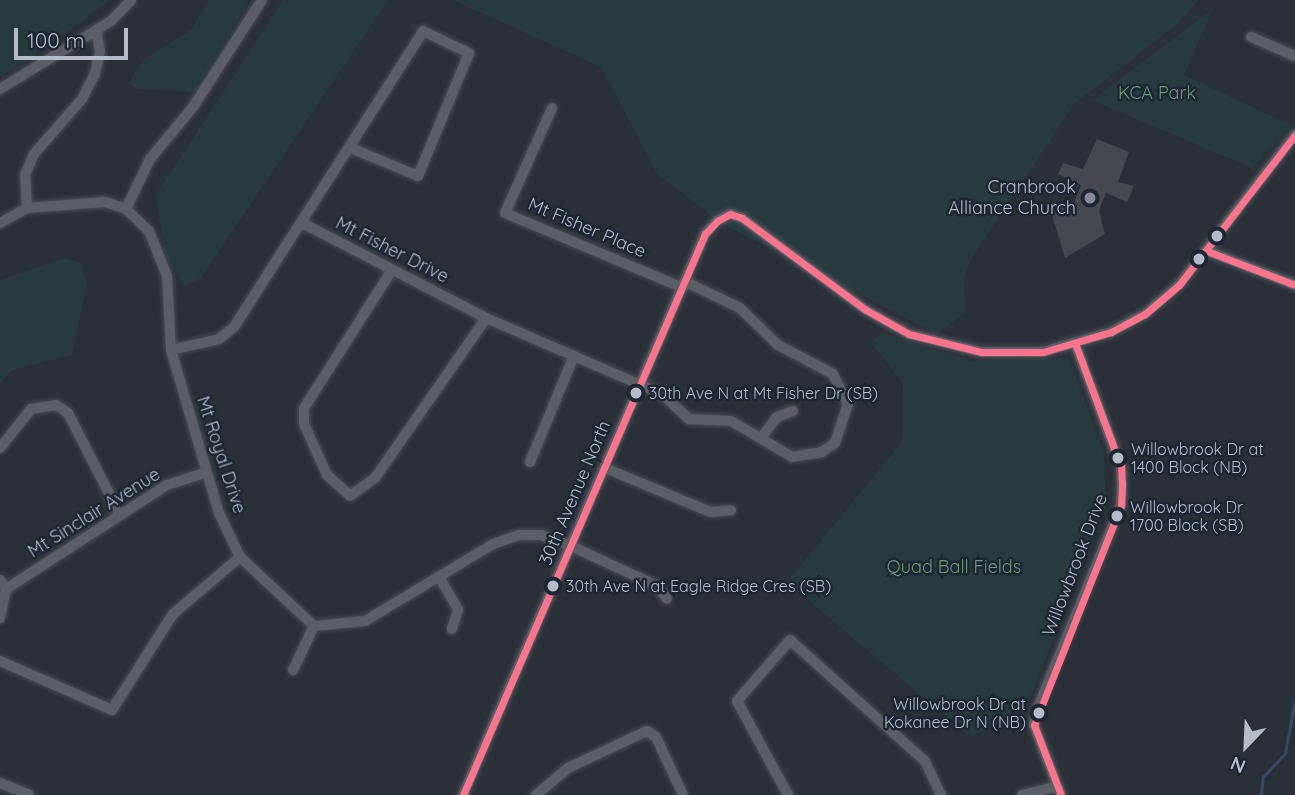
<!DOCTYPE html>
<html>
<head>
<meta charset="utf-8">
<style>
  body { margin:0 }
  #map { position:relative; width:1295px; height:795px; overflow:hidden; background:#2a3038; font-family:Quicksand,sans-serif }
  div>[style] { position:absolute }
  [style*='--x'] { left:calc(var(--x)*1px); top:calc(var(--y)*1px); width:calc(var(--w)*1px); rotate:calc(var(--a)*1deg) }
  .green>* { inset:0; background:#273a3e }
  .stream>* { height:2.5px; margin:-1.25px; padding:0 1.25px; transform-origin:1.25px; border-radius:1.25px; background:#384963 }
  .building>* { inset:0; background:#444950 }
  .roads { filter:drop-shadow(0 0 2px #484c53) drop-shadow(0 0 2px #484c53) }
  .minor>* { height:10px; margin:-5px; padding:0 5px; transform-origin:5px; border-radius:5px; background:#5a5e66 }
  .bus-1>* { height:7px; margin:-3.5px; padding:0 3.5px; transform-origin:3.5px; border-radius:3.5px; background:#fc738d }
  .dots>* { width:19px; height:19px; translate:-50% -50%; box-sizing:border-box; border:4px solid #1d2633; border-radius:50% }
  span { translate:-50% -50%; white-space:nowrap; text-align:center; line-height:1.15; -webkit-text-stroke:5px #1d2633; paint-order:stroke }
  .bus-label { font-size:16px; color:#b4bcc9 }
  .left { translate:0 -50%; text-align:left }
  .right { translate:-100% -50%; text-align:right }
  .park-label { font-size:18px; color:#6b9a76 }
  .poi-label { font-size:18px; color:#b4bcc9 }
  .street-label { font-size:18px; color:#b4bcc9 }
  .north { position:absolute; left:1211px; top:711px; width:70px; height:70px; -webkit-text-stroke:5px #1d2633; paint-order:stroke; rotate:203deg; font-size:19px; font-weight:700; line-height:28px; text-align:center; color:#b4bcc9 }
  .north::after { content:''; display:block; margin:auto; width:24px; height:32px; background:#b4bcc9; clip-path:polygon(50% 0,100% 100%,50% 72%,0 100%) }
  .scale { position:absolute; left:14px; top:28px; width:114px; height:32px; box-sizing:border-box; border:4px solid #b4bcc9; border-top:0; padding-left:9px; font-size:21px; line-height:24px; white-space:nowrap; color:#b4bcc9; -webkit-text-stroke:5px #1d2633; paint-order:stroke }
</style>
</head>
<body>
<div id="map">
  <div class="green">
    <i style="clip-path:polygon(0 0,110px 0,17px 69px,0 75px)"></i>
    <i style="clip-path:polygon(209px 0,250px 0,194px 92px,138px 89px,129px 83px,143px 60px,191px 30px)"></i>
    <i style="clip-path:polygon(283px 0,388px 0,201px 278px,184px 286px,164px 253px,156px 195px)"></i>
    <i style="clip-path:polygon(453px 0,1199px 0,1175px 26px,1074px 104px,970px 261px,964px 278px,966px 312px,937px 334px,724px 225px,657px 174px,601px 67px)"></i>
    <i style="clip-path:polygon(1213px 9px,1184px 75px,1293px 126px,1252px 168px,1092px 100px)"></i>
    <i style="clip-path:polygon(64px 258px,81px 263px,87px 283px,72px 355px,12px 370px,0 384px,0 280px)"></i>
    <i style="clip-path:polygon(882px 333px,972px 361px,1069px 358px,1104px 452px,1106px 508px,1027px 706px,970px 737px,787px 582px,902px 442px,903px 383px,870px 342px)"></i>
  </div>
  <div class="stream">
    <i style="--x:1261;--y:795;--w:18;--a:-84"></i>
    <i style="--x:1263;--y:777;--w:33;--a:-47"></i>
    <i style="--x:1285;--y:753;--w:54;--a:-79.3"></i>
  </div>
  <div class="building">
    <i style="clip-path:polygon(1097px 139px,1129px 152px,1118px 182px,1134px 186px,1127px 202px,1106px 193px,1099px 210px,1105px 234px,1065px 258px,1051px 212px,1074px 203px,1081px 185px,1058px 174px,1063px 163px,1083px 169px)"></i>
  </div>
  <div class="roads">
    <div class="minor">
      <i style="--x:1251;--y:37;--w:48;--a:23.4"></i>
      <i style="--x:0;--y:89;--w:130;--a:-31.5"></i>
      <i style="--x:111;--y:21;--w:29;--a:-46"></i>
      <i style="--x:552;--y:108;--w:115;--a:114.1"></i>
      <i style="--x:505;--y:213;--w:193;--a:22.8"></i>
      <i style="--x:27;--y:208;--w:33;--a:-93"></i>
      <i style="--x:25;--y:175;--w:23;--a:-67"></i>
      <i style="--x:34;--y:154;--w:73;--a:-48.9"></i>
      <i style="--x:82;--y:99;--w:28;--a:-63"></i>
      <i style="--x:95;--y:74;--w:24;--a:-78"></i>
      <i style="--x:100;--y:51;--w:21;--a:-101"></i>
      <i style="--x:126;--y:209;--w:55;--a:-64.4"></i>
      <i style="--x:150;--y:159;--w:67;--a:-50.4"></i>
      <i style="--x:193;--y:107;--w:127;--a:-57.2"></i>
      <i style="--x:0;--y:223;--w:31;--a:-29"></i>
      <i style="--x:27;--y:208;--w:78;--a:-4.4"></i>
      <i style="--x:105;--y:202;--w:22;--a:18"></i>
      <i style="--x:126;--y:209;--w:32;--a:44"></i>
      <i style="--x:149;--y:231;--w:48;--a:68.2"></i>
      <i style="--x:167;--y:276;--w:74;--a:86.9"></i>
      <i style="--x:171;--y:350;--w:170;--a:73.6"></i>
      <i style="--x:219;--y:513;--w:49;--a:64.5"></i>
      <i style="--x:240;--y:557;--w:101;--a:43"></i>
      <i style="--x:314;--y:626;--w:51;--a:-5.6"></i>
      <i style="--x:365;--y:621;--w:149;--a:-31"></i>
      <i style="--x:493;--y:544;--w:28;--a:-19"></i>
      <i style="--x:519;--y:535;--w:22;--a:0"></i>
      <i style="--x:541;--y:535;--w:32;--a:20"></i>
      <i style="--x:571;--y:546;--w:95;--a:24.9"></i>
      <i style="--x:657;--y:586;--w:16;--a:52"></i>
      <i style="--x:304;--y:224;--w:205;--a:27.3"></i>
      <i style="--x:486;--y:318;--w:192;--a:23.4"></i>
      <i style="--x:662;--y:394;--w:37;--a:43"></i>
      <i style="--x:689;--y:419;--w:42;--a:2.7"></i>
      <i style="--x:731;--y:421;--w:71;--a:30.5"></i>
      <i style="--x:792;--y:457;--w:30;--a:-9"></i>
      <i style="--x:822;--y:452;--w:16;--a:-35"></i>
      <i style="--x:835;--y:443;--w:41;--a:-71.6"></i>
      <i style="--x:848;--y:404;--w:34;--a:-117"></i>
      <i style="--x:833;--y:374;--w:62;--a:-152.2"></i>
      <i style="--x:778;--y:345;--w:53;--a:-135.8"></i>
      <i style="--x:740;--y:308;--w:60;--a:-154.3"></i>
      <i style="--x:1207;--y:251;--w:94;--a:21.1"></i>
      <i style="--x:392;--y:270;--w:164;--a:122.5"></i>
      <i style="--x:304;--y:408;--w:16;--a:90"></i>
      <i style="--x:304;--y:424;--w:56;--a:65.7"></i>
      <i style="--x:327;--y:475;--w:31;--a:42"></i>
      <i style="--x:350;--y:496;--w:31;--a:-36"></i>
      <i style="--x:375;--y:478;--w:195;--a:-55.2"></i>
      <i style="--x:171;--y:350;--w:49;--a:-12.9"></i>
      <i style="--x:219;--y:339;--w:19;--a:-39"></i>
      <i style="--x:234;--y:327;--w:351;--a:-57.4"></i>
      <i style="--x:423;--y:31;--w:51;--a:25.6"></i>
      <i style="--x:469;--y:53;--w:133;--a:112.5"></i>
      <i style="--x:418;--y:176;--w:73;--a:-157.3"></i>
      <i style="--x:761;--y:438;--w:26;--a:-53"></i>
      <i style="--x:777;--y:417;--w:17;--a:-21"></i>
      <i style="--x:0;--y:448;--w:50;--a:-51.5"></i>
      <i style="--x:31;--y:409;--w:25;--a:-9"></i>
      <i style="--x:56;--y:405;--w:14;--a:34"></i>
      <i style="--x:68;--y:413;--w:114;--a:63"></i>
      <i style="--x:530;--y:462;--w:115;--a:-67.5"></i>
      <i style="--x:605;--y:468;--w:114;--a:22.7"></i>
      <i style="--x:710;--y:512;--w:21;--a:-5"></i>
      <i style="--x:0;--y:580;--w:11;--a:56"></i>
      <i style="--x:6;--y:589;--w:30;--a:102"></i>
      <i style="--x:441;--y:580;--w:34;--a:60"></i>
      <i style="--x:458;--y:610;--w:20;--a:108"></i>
      <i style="--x:6;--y:589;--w:192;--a:-32.9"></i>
      <i style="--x:167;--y:485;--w:40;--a:-18"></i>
      <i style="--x:0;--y:661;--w:122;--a:23.6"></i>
      <i style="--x:112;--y:710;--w:114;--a:-57.6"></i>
      <i style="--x:173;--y:614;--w:88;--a:-40.4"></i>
      <i style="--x:293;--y:670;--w:49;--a:-64.5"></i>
      <i style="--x:0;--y:783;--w:31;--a:22"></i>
      <i style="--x:463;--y:795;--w:611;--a:-66.67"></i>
      <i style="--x:705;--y:234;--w:18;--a:-47"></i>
      <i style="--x:717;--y:221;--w:15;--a:-28"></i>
      <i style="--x:730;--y:214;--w:13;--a:18"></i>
      <i style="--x:742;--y:218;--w:154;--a:36.6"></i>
      <i style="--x:866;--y:310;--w:49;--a:29.2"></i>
      <i style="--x:909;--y:334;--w:74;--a:14"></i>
      <i style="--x:981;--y:352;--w:62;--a:0"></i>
      <i style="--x:1043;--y:352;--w:71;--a:-16.4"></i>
      <i style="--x:1111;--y:332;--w:38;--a:-28"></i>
      <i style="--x:1145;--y:314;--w:45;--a:-40.5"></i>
      <i style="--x:1179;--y:285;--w:190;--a:-52.3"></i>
      <i style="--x:536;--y:795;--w:42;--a:-40.2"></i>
      <i style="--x:568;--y:768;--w:87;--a:-25.1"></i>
      <i style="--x:647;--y:731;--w:11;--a:34"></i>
      <i style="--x:656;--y:737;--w:64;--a:65"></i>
      <i style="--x:788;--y:795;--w:107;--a:-118.5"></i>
      <i style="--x:737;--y:701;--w:81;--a:-49"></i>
      <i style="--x:790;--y:640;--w:181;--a:41.9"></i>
      <i style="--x:925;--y:761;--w:38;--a:65"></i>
      <i style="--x:1022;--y:795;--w:37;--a:-14"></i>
      <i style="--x:1061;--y:795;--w:75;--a:-111.1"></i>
      <i style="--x:1034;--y:725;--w:15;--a:-79"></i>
      <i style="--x:1037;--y:710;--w:222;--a:-67.7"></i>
      <i style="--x:1121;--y:505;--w:20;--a:-87"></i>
      <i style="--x:1122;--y:485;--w:18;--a:-93"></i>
      <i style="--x:1121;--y:467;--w:129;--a:-110.4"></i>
    </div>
  </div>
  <div class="bus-1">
    <i style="--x:1207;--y:251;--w:94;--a:21.1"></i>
    <i style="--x:463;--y:795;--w:611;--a:-66.67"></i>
    <i style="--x:705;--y:234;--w:18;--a:-47"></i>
    <i style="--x:717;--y:221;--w:15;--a:-28"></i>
    <i style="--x:730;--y:214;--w:13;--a:18"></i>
    <i style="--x:742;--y:218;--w:154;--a:36.6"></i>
    <i style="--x:866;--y:310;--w:49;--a:29.2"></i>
    <i style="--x:909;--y:334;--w:74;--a:14"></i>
    <i style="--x:981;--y:352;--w:62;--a:0"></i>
    <i style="--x:1043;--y:352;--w:71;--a:-16.4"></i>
    <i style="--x:1111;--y:332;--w:38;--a:-28"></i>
    <i style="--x:1145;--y:314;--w:45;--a:-40.5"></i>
    <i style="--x:1179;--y:285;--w:190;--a:-52.3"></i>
    <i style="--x:1061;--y:795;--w:75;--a:-111.1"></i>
    <i style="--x:1034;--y:725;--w:237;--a:-68.4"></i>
    <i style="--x:1121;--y:505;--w:20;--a:-87"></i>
    <i style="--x:1122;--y:485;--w:18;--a:-93"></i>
    <i style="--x:1121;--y:467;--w:129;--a:-110.4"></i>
  </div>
  <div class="dots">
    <i style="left:1090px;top:198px;background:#848b96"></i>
    <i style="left:1217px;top:236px;background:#b4bcc9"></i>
    <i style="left:1199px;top:259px;background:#b4bcc9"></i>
    <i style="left:636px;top:393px;background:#b4bcc9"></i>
    <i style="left:1118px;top:458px;background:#b4bcc9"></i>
    <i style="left:1117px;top:516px;background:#b4bcc9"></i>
    <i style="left:553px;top:586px;background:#b4bcc9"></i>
    <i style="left:1039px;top:713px;background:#b4bcc9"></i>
  </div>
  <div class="bus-label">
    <span class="left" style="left:649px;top:393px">30th Ave N at Mt Fisher Dr (SB)</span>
    <span class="left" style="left:1131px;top:458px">Willowbrook Dr at<br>1400 Block (NB)</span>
    <span class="left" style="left:1130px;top:516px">Willowbrook Dr<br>1700 Block (SB)</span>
    <span class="left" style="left:566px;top:586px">30th Ave N at Eagle Ridge Cres (SB)</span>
    <span class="right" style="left:1026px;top:713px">Willowbrook Dr at<br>Kokanee Dr N (NB)</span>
  </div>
  <div class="park-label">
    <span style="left:1157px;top:93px">KCA Park</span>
    <span style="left:954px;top:567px">Quad Ball Fields</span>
  </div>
  <div class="poi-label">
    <span class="right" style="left:1076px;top:198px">Cranbrook<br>Alliance Church</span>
  </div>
  <div class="street-label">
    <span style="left:587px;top:228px;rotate:23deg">Mt Fisher Place</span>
    <span style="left:392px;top:250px;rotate:27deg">Mt Fisher Drive</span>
    <span style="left:221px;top:455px;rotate:72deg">Mt Royal Drive</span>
    <span style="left:575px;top:493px;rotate:-67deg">30th Avenue North</span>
    <span style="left:94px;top:513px;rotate:-32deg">Mt Sinclair Avenue</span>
    <span style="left:1075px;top:565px;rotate:-69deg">Willowbrook Drive</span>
  </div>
  <div class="north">N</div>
  <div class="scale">100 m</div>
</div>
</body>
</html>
